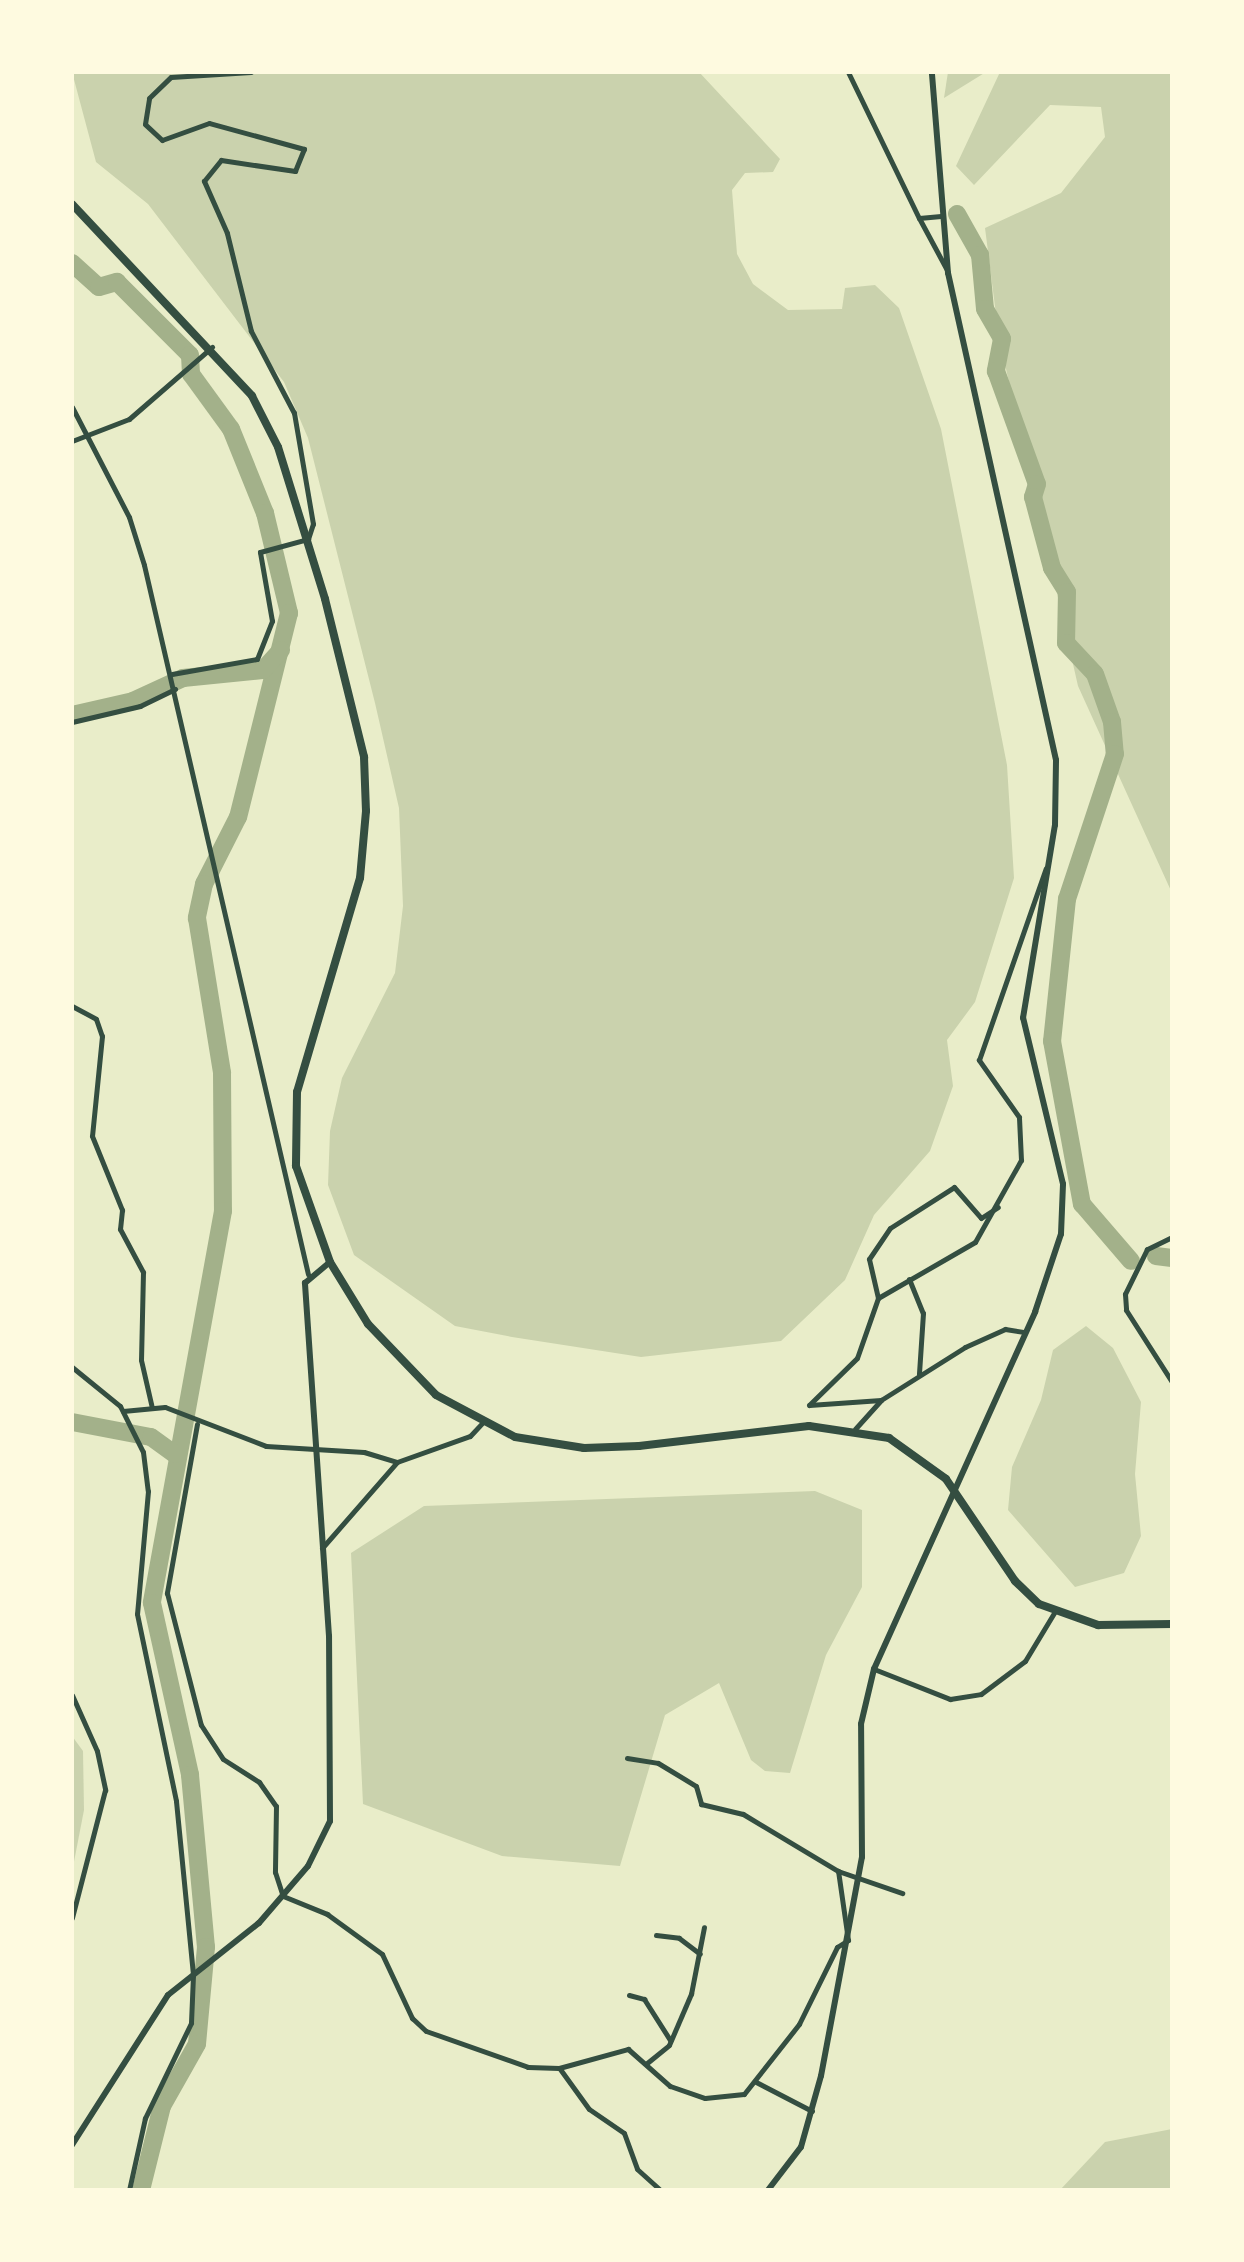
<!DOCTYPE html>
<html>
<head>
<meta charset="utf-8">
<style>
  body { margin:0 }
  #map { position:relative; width:1244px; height:2262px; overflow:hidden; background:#e9edc9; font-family:Roboto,sans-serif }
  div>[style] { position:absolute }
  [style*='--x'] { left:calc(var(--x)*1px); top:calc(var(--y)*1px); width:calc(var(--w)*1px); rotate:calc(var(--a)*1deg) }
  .green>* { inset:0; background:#cad2ad }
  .river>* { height:18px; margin:-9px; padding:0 9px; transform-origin:9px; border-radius:9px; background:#a3b18a }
  .minor>* { height:5px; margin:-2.5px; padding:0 2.5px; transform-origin:2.5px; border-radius:2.5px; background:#344e41 }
  .tertiary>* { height:6px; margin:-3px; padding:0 3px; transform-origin:3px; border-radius:3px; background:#344e41 }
  .primary>* { height:8px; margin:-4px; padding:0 4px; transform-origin:4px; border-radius:4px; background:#344e41 }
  span { translate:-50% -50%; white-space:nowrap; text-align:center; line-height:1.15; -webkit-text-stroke:8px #fefae0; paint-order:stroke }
  .frame { position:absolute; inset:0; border:74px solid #fefae0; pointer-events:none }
</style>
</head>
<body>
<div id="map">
  <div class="green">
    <i style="clip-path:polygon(72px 72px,699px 72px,780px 159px,773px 172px,745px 173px,732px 190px,737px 254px,753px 284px,788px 310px,842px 309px,845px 288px,875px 285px,899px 308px,941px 429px,1007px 765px,1014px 878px,975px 1002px,947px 1040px,953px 1086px,930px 1151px,874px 1215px,845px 1280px,781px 1341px,641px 1357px,512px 1337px,455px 1326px,354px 1255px,328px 1185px,330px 1131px,342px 1078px,395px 973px,403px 906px,399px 808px,375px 703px,308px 438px,284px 382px,148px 204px,96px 162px)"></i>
    <i style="clip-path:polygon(948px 72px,986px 72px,944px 98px)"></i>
    <i style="clip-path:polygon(1000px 72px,1172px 72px,1172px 893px,1078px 686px,999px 338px,985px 228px,1061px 193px,1105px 137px,1101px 107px,1050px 105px,974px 185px,956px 166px)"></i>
    <i style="clip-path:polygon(1086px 1326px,1113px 1348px,1141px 1402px,1135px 1474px,1141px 1536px,1124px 1573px,1075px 1587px,1008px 1510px,1012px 1467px,1041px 1400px,1053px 1350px)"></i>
    <i style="clip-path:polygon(815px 1491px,862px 1510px,862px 1587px,826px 1655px,790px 1773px,765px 1771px,751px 1760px,719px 1683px,665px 1715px,620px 1866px,502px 1856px,363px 1804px,351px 1553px,424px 1506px)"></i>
    <i style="clip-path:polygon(72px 1736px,83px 1751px,84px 1810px,72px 1872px)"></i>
    <i style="clip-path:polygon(1172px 2129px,1172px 2190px,1060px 2190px,1105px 2142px)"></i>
  </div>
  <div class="river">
    <i style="--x:957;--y:214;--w:47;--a:60.7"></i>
    <i style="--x:980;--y:255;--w:54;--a:84.7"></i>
    <i style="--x:985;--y:309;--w:34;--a:60"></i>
    <i style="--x:1002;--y:339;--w:33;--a:101"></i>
    <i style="--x:996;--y:371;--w:120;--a:70.1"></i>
    <i style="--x:1037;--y:484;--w:14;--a:107"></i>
    <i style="--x:1033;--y:497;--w:73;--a:75"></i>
    <i style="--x:1052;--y:568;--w:28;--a:58"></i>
    <i style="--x:1067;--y:592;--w:51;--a:91.1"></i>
    <i style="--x:1066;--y:643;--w:42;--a:46.9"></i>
    <i style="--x:1095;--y:674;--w:51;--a:70.5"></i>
    <i style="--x:1112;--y:722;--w:32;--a:85"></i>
    <i style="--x:1115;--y:754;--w:153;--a:108.3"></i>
    <i style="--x:1067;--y:899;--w:143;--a:96"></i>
    <i style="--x:1052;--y:1041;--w:166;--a:79.6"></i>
    <i style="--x:1082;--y:1204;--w:75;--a:49.3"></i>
    <i style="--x:72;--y:263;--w:36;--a:42"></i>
    <i style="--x:99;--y:287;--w:19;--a:-16"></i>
    <i style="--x:117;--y:282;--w:103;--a:45"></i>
    <i style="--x:190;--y:355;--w:19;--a:87"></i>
    <i style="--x:191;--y:374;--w:68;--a:54"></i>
    <i style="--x:231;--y:429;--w:91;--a:68"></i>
    <i style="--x:265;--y:513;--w:103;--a:76.5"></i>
    <i style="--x:289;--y:613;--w:210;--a:104"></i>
    <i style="--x:238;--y:817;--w:75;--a:116.9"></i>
    <i style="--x:204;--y:884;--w:35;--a:102"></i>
    <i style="--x:197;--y:918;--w:157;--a:80.8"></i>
    <i style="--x:222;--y:1073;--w:138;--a:89.6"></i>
    <i style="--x:223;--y:1211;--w:398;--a:100.3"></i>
    <i style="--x:152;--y:1603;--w:176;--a:77.5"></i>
    <i style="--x:190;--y:1775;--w:173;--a:84.7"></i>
    <i style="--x:206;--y:1947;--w:97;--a:95.3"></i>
    <i style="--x:197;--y:2044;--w:71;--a:119.4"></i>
    <i style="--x:162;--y:2106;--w:87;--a:104"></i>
    <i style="--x:72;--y:715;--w:63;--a:-12.9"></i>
    <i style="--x:133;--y:701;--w:55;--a:-24.7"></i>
    <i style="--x:183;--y:678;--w:80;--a:-5.7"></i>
    <i style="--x:263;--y:670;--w:27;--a:-48"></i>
    <i style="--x:1156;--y:1256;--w:16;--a:7"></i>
    <i style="--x:72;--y:1422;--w:80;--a:10.8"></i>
    <i style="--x:151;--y:1437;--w:29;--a:36"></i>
  </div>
  <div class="minor">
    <i style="--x:848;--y:72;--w:162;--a:64.1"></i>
    <i style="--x:919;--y:218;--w:22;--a:-5"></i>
    <i style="--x:919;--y:218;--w:59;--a:61.7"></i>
    <i style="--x:72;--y:407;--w:124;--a:62.6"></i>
    <i style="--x:129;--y:517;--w:50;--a:72.6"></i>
    <i style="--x:144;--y:565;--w:728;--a:76.98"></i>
    <i style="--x:72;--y:441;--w:61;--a:-21.1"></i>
    <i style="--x:129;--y:419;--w:110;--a:-40.9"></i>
    <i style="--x:172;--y:674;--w:86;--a:-10"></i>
    <i style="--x:257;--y:659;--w:41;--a:-68.5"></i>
    <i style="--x:272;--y:621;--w:70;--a:-99.9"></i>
    <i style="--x:260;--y:552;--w:50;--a:-15.2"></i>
    <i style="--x:308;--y:539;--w:16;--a:-72"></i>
    <i style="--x:313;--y:524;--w:113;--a:-99.7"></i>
    <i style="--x:294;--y:413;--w:93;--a:-117.7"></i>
    <i style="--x:251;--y:331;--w:101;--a:-103.8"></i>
    <i style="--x:227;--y:233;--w:57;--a:-113.9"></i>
    <i style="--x:204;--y:181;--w:27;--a:-51"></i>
    <i style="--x:221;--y:160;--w:75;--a:8.5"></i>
    <i style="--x:295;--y:171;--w:24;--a:-68"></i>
    <i style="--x:304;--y:149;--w:98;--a:-164.7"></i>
    <i style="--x:209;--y:123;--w:50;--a:160.1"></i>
    <i style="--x:162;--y:140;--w:23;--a:-137"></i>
    <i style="--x:145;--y:124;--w:26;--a:-81"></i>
    <i style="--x:149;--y:98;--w:30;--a:-44"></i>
    <i style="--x:171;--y:77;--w:80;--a:-3.6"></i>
    <i style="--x:72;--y:722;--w:70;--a:-13.2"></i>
    <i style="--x:140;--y:706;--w:39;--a:-26"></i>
    <i style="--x:72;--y:1006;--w:27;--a:28"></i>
    <i style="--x:96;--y:1019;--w:18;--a:71"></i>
    <i style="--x:102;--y:1036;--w:100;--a:95.7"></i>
    <i style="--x:92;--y:1136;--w:80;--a:67.9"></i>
    <i style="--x:122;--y:1210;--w:19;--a:96"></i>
    <i style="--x:120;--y:1229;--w:49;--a:61.9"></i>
    <i style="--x:143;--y:1272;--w:88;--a:91.3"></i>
    <i style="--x:141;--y:1360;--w:49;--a:77.1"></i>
    <i style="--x:1172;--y:1237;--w:28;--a:154"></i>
    <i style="--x:1147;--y:1249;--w:50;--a:116.1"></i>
    <i style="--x:1125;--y:1294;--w:16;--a:86"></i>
    <i style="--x:1126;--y:1310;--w:85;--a:57.4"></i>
    <i style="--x:909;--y:1279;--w:37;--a:68"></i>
    <i style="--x:923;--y:1313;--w:61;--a:93.8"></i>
    <i style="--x:878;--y:1298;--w:40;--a:-103"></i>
    <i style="--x:869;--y:1259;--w:37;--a:-56"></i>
    <i style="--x:890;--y:1228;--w:76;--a:-32.6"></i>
    <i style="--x:954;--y:1187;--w:41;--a:48.9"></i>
    <i style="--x:981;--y:1218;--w:20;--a:-33"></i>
    <i style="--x:72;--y:1367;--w:62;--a:39.1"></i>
    <i style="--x:120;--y:1406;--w:51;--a:63.4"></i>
    <i style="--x:143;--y:1452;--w:39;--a:83"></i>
    <i style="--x:148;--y:1491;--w:123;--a:95.1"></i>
    <i style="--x:137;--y:1614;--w:191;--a:78.2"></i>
    <i style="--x:176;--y:1801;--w:175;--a:84.4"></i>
    <i style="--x:193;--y:1975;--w:48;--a:92.4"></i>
    <i style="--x:191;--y:2023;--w:106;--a:115.8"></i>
    <i style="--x:145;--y:2118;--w:74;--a:102.5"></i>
    <i style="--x:881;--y:1400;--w:72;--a:176"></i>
    <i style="--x:809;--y:1405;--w:67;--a:-44.4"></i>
    <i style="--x:857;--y:1358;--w:64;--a:-70.7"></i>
    <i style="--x:878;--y:1298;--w:112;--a:-30"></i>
    <i style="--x:975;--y:1242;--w:94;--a:-60.7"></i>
    <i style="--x:1021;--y:1160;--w:43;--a:-92.7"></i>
    <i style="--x:1019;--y:1117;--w:70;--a:-125.1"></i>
    <i style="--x:979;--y:1060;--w:203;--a:-70.8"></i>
    <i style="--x:123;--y:1411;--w:42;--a:-5.4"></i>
    <i style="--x:165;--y:1407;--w:108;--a:21.1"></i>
    <i style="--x:266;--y:1446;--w:98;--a:3.5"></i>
    <i style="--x:364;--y:1452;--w:34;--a:17"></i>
    <i style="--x:197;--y:1424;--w:172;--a:100.1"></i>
    <i style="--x:167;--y:1593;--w:136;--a:75.6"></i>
    <i style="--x:201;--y:1725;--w:40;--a:57.1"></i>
    <i style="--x:223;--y:1759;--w:43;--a:32.6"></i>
    <i style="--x:259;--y:1782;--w:29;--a:55"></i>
    <i style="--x:276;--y:1806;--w:66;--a:90.9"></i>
    <i style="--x:275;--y:1872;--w:25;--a:72"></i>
    <i style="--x:283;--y:1896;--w:48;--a:22.2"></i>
    <i style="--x:327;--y:1914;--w:68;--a:36"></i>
    <i style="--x:382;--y:1954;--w:71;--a:64.9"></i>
    <i style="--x:412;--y:2018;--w:19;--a:43"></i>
    <i style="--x:426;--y:2031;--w:108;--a:19.4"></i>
    <i style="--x:528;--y:2067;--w:31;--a:2"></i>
    <i style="--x:559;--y:2068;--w:72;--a:-15.4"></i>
    <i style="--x:628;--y:2049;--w:56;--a:41.4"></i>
    <i style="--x:670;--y:2086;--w:37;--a:19"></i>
    <i style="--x:705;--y:2098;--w:39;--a:-6"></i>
    <i style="--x:744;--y:2094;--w:89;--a:-51.8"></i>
    <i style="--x:799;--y:2024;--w:86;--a:-63.7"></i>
    <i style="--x:837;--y:1947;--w:13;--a:-32"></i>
    <i style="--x:848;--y:1940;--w:70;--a:-98.2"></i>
    <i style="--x:855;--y:1429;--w:39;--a:-48"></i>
    <i style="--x:881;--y:1400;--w:99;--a:-32.2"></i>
    <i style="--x:965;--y:1347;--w:44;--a:-24.2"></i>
    <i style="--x:1005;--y:1329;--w:20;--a:9"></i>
    <i style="--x:322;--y:1548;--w:114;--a:-48.9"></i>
    <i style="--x:397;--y:1462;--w:77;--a:-19.6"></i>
    <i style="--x:470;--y:1436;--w:18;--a:-47"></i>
    <i style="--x:874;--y:1669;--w:82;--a:21.5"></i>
    <i style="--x:950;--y:1699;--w:31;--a:-9"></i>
    <i style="--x:981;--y:1694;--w:55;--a:-36.9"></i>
    <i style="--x:1025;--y:1661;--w:56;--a:-58.9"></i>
    <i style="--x:72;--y:1695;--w:61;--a:65.9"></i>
    <i style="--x:97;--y:1751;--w:40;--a:78"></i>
    <i style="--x:105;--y:1790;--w:132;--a:104.5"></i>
    <i style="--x:627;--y:1758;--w:31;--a:9"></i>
    <i style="--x:658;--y:1763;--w:44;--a:31.2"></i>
    <i style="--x:696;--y:1786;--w:19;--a:74"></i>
    <i style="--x:701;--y:1804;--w:43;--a:13.4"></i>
    <i style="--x:743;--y:1814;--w:111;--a:31"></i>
    <i style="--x:838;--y:1871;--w:68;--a:19"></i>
    <i style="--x:656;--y:1935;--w:23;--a:7"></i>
    <i style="--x:679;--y:1938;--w:26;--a:37"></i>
    <i style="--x:629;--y:1995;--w:16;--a:15"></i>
    <i style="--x:644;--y:1999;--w:49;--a:57.6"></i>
    <i style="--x:647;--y:2063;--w:28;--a:-39"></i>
    <i style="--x:669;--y:2045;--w:56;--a:-66.7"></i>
    <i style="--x:691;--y:1994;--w:68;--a:-79"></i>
    <i style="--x:560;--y:2069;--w:49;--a:54.1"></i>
    <i style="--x:589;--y:2109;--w:42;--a:34.4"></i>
    <i style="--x:624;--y:2133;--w:38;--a:70"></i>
    <i style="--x:637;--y:2169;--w:31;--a:42"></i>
    <i style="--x:756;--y:2082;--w:63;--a:27.4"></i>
  </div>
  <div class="tertiary">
    <i style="--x:72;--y:2145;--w:178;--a:-57.4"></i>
    <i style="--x:168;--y:1995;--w:116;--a:-38.4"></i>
    <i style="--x:259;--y:1923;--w:75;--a:-49.3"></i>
    <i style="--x:308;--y:1866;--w:50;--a:-63.9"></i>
    <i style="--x:330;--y:1821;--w:185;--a:-90.3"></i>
    <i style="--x:329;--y:1636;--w:354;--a:-93.9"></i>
    <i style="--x:305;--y:1283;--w:33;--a:-40"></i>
    <i style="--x:768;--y:2190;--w:54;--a:-52.5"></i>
    <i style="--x:801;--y:2147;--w:74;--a:-74.3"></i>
    <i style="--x:821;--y:2076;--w:223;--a:-79.4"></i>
    <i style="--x:862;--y:1857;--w:133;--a:-90.4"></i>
    <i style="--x:861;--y:1724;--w:57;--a:-76.7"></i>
    <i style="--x:874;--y:1669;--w:392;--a:-65.7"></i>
    <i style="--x:1035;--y:1312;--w:82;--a:-71.6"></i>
    <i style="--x:1061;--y:1234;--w:50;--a:-87.7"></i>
    <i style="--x:1063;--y:1184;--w:171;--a:-103.5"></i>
    <i style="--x:1023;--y:1018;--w:196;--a:-80.6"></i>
    <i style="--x:1055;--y:825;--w:65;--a:-89.1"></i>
    <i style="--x:1056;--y:760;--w:499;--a:-102.5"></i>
    <i style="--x:948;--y:273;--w:202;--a:-94.6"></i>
  </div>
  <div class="primary">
    <i style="--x:72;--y:204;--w:263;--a:46.8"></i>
    <i style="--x:252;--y:396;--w:57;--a:63"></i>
    <i style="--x:278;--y:447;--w:159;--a:72.8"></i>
    <i style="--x:325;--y:599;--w:163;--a:76.1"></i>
    <i style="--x:364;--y:757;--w:54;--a:87.9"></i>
    <i style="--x:366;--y:811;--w:67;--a:95.1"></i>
    <i style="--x:360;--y:878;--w:223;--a:106.4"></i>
    <i style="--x:297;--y:1092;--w:74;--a:90.8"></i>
    <i style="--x:296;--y:1166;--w:102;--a:70.5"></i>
    <i style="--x:330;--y:1262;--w:73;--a:58.5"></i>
    <i style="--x:368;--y:1324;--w:98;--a:46.2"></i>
    <i style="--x:436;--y:1395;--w:89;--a:28"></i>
    <i style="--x:515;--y:1437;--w:70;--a:9.1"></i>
    <i style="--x:584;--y:1448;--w:55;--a:-2.1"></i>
    <i style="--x:639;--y:1446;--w:171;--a:-6.7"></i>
    <i style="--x:809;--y:1426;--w:81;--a:8.5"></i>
    <i style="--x:889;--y:1438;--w:70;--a:35.7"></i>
    <i style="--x:946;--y:1479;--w:123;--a:55.9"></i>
    <i style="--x:1015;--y:1581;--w:33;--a:44"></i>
    <i style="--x:1039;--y:1604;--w:63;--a:19.6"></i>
    <i style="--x:1098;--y:1625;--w:74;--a:-0.8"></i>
  </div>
  <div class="frame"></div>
</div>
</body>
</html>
